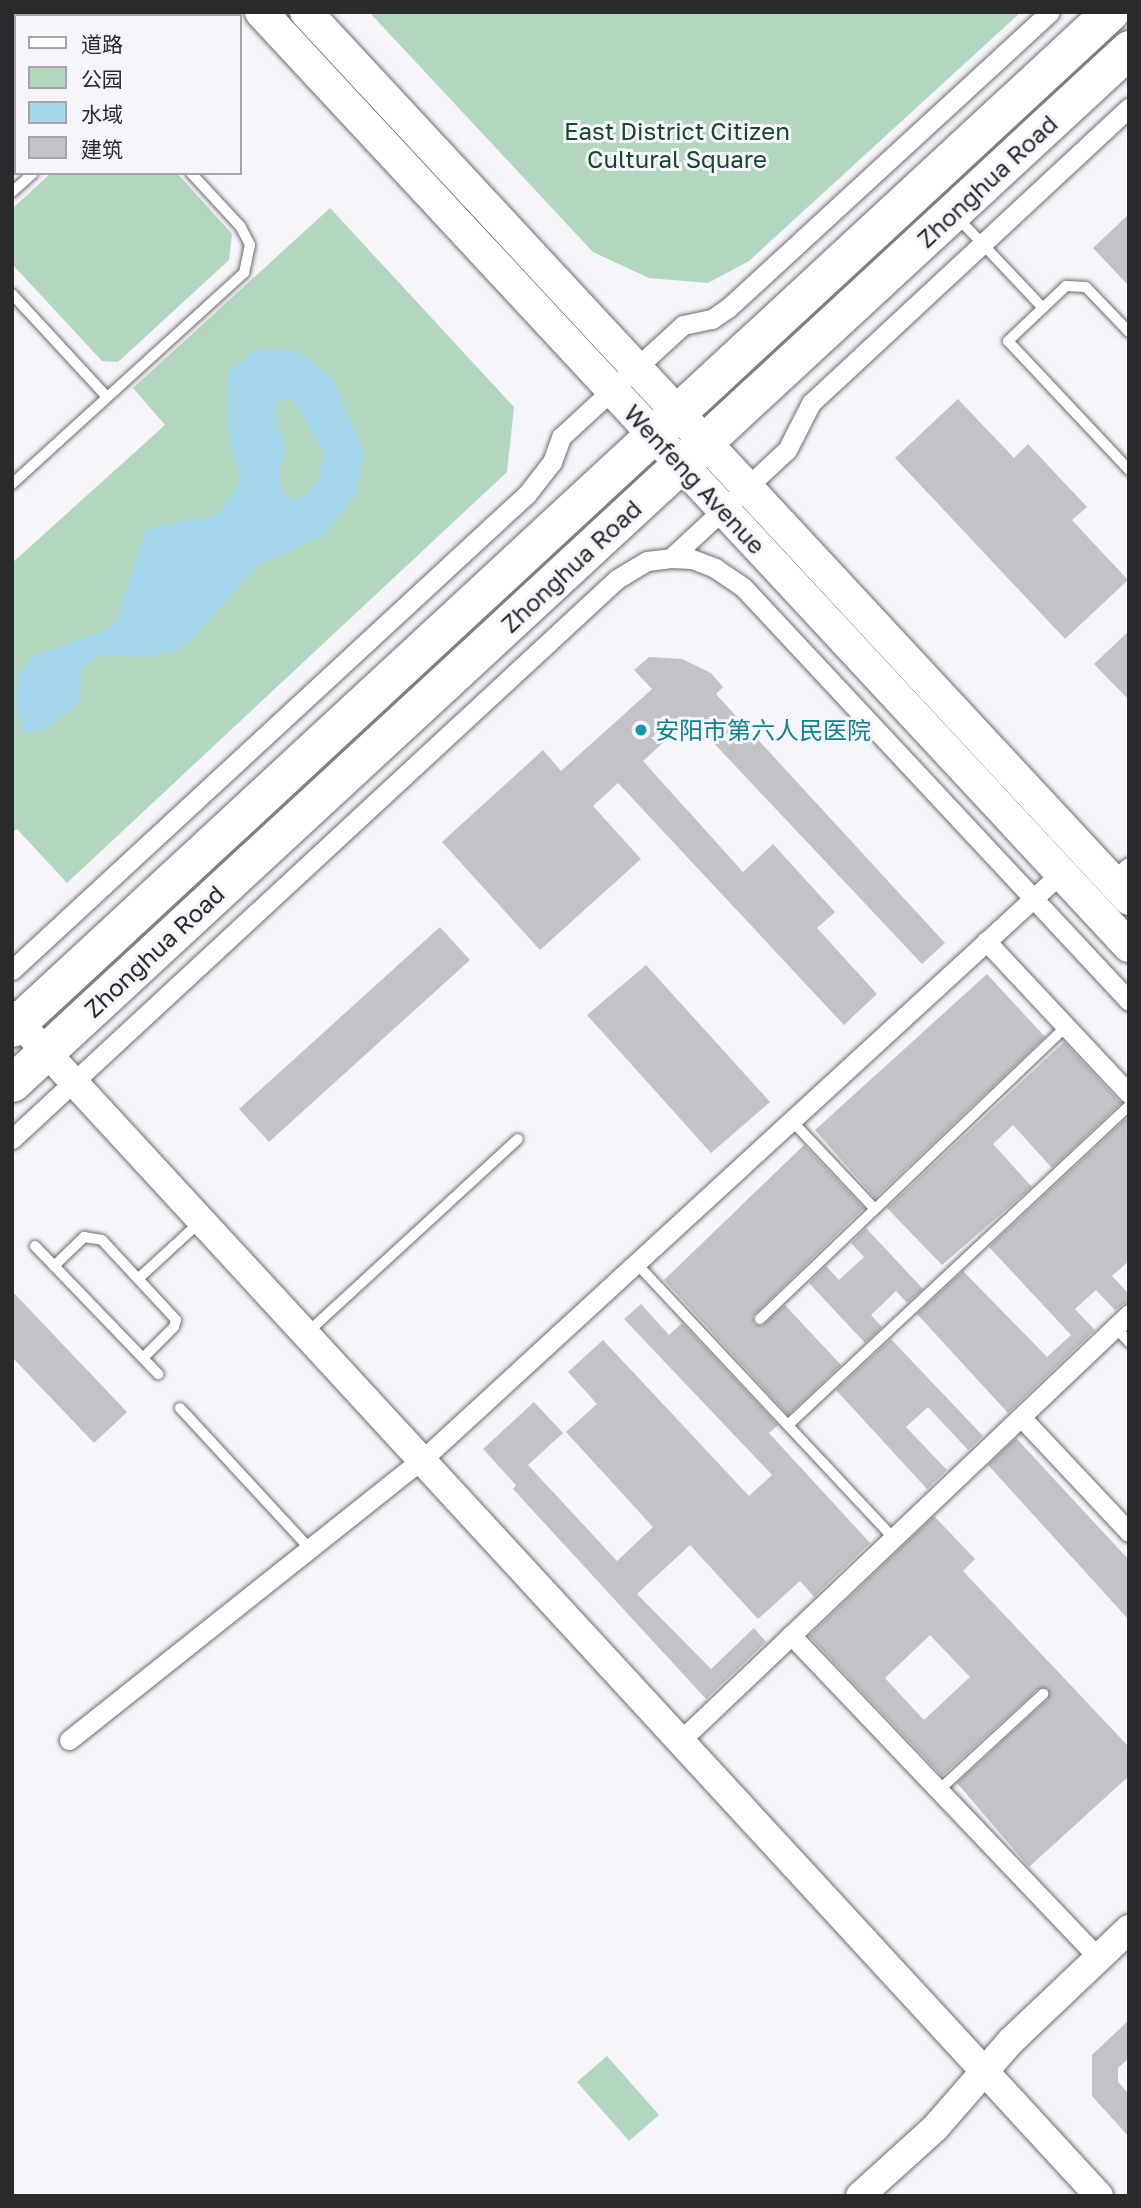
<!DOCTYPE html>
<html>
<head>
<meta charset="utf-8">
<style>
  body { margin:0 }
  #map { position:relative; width:1141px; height:2208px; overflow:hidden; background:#f5f5fb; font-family:"Golos Text","Noto Sans SC",sans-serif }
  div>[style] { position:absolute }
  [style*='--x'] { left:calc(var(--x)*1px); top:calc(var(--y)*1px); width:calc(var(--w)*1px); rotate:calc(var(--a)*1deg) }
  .green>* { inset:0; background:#b2d7be }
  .water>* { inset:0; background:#a5d7ec }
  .building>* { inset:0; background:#c2c2c8 }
  .roads { filter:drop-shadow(0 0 2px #6b6b70) drop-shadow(0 0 2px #6b6b70) }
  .lane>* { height:10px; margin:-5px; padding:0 5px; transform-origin:5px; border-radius:5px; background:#fff }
  .street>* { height:19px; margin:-9.5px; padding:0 9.5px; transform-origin:9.5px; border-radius:9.5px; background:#fff }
  .secondary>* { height:28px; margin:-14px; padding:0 14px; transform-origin:14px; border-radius:14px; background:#fff }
  .primary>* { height:32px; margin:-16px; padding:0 16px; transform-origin:16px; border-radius:16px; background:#fff }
  .highway>* { height:37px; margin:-18.5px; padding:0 18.5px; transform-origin:18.5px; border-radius:18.5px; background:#fff }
  .dots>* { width:19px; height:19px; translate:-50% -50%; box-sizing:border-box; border:4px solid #f5f5fb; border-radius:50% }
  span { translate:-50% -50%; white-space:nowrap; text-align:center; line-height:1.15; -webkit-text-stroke:6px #f5f5fb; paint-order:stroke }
  .park-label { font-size:24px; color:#15472c }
  .street-label { font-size:24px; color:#2a2a2d }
  .culture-label { font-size:24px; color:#0d838f }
  .left { translate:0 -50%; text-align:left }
  .frame { position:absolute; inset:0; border:14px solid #2a2a2d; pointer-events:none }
  .legend { position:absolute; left:14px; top:14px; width:228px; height:161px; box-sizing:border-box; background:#f5f5fb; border:2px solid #a4a4a9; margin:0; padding:9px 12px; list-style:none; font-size:21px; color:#2a2a2d }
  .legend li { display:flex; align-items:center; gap:14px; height:35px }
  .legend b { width:35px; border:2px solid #a4a4a9 }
</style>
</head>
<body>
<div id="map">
  <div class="green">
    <i style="clip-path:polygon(369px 12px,1021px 12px,749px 261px,708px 283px,649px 278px,593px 252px)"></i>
    <i style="clip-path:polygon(12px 18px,16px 163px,12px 166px)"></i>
    <i style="clip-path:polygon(51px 173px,177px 173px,232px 234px,229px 260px,118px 362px,102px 361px,12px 264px,12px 209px)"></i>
    <i style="clip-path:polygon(330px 208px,514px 407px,507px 472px,67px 883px,17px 829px,12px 832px,12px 563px,165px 425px,133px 388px)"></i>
    <i style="clip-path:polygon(607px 2056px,659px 2115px,629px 2141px,577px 2082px)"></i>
  </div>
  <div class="water">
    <i style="clip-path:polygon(evenodd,258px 349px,297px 350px,333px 379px,364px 452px,356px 495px,323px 536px,259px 564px,184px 648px,147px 657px,99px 655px,82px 669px,78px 703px,43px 731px,23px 733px,16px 700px,19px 674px,32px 656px,106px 630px,117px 618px,146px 529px,218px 514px,240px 483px,227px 423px,228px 371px,258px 349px,292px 399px,324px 452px,319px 480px,305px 496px,292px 499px,280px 488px,280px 467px,286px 449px,274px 414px,279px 401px,292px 399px)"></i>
  </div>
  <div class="building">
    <i style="clip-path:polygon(1129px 214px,1129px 286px,1093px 248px)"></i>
    <i style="clip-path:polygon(958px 399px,1014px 458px,1028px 444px,1087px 507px,1072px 520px,1128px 580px,1065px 639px,895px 458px)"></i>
    <i style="clip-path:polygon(1129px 631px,1129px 700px,1094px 664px)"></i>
    <i style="clip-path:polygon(649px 657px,682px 659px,711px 673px,723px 687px,716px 694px,945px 943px,922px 964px,690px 718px,643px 761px,743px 872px,773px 844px,835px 912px,817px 928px,877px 994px,844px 1025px,618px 783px,593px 806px,641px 859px,540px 950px,442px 842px,543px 750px,561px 771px,652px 689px,634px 670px)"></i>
    <i style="clip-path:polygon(440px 927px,470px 960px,269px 1142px,239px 1109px)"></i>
    <i style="clip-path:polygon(646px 965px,770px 1102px,711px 1153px,587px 1015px)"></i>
    <i style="clip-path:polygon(987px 974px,1045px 1037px,875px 1198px,815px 1130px)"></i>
    <i style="clip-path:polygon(1064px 1042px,1121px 1103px,1052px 1168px,1013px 1125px,993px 1144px,1032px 1187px,942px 1265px,887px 1208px)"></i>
    <i style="clip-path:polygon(1129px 1116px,1129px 1261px,1112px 1276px,1129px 1294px,1129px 1301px,1115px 1310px,1096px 1290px,1075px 1309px,1095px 1330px,1008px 1413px,917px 1314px,963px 1271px,1047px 1357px,1071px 1335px,989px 1247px)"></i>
    <i style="clip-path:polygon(804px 1145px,864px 1208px,753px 1316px,754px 1324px,762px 1326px,785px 1305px,841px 1365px,788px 1415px,664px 1280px)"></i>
    <i style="clip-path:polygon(866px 1228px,923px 1289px,907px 1303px,896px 1291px,871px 1315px,882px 1327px,865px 1343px,809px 1283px,826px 1266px,839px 1280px,864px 1257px,851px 1243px)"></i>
    <i style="clip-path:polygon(12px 1291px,127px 1412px,94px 1443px,12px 1357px)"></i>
    <i style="clip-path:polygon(641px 1304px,669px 1335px,682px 1323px,778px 1425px,769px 1433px,870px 1543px,814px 1597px,800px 1581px,758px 1619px,690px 1545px,637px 1594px,711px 1669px,754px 1628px,766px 1642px,706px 1699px,513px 1489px,516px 1485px,483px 1449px,534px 1402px,563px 1433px,528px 1465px,617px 1561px,653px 1527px,566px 1432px,597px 1404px,568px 1372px,603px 1340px,749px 1496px,772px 1475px,624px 1319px)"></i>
    <i style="clip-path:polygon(891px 1339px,983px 1436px,968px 1450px,928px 1407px,906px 1427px,947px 1470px,927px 1489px,836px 1390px)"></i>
    <i style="clip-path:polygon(1016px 1438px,1129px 1560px,1129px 1620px,988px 1465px)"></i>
    <i style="clip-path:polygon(evenodd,934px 1516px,975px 1559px,963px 1571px,1129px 1747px,1129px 1776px,1029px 1867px,957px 1783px,1048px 1699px,1048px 1689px,1038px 1689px,942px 1776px,809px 1636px,934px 1516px,930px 1635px,970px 1677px,924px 1720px,885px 1678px,930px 1635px)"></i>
    <i style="clip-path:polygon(1129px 2020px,1129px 2058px,1118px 2068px,1118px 2082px,1129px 2094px,1129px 2137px,1092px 2096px,1092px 2055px)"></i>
  </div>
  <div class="roads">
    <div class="lane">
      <i style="--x:44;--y:12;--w:5;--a:53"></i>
      <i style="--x:94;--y:16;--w:5;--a:-53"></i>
      <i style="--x:12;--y:192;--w:28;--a:-42"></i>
      <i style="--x:957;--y:217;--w:125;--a:46.6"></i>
      <i style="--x:12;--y:294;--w:140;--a:47.3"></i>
      <i style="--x:1129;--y:332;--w:62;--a:-133.7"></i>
      <i style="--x:1086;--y:287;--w:20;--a:-177"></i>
      <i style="--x:1066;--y:286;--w:80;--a:136.5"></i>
      <i style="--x:1008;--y:341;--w:177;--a:46.8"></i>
      <i style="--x:12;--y:484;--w:314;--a:-42.3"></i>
      <i style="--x:244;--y:273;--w:29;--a:-78"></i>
      <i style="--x:250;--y:245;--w:20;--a:-117"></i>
      <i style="--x:241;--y:227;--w:74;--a:-132.8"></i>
      <i style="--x:791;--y:1120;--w:122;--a:46.7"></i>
      <i style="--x:35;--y:1246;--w:178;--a:46.1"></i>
      <i style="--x:636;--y:1263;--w:376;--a:46.9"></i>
      <i style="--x:54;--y:1266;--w:42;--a:-44"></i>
      <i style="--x:84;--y:1237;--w:18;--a:9"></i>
      <i style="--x:102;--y:1240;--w:109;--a:47.2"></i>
      <i style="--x:176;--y:1320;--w:7;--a:106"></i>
      <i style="--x:174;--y:1327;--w:44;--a:135"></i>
      <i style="--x:139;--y:1278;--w:83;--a:-42.6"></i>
      <i style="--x:760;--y:1319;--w:423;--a:-43.7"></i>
      <i style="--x:1115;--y:1327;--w:21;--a:47"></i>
      <i style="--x:308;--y:1332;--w:285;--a:-42.6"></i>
      <i style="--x:180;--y:1408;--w:192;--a:47.3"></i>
      <i style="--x:788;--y:1425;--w:467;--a:-43.1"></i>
      <i style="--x:939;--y:1790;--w:142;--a:-42.7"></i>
    </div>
    <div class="street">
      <i style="--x:671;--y:558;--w:21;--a:3"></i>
      <i style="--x:692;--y:559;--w:25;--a:21"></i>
      <i style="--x:715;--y:568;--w:34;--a:34"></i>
      <i style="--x:743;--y:587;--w:566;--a:47"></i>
      <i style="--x:1113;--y:882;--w:22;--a:-43"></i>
      <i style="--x:986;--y:941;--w:209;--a:46.9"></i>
      <i style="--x:12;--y:970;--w:701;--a:-42.75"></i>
      <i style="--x:527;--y:494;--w:41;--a:-52"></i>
      <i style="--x:552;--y:462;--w:27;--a:-70"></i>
      <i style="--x:561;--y:437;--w:69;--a:-42.7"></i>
      <i style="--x:612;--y:390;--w:96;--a:-42.5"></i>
      <i style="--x:683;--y:325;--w:30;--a:-12"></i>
      <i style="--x:712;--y:319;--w:19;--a:-35"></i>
      <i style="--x:728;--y:308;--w:437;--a:-42.6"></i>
      <i style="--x:12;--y:1139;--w:824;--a:-42.79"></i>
      <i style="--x:617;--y:579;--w:35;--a:-31"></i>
      <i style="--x:647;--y:561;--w:24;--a:-7"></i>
      <i style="--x:671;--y:558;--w:158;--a:-43"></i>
      <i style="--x:787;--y:450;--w:53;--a:-62.9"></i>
      <i style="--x:811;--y:403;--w:434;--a:-42.9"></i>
      <i style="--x:1021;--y:1417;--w:158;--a:46.8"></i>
      <i style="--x:791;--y:1635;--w:446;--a:46.4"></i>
      <i style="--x:682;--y:1739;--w:617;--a:-43.55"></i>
      <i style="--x:69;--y:1740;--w:453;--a:-38.5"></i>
      <i style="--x:424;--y:1458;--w:865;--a:-42.56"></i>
    </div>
    <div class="secondary">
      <i style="--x:12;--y:1015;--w:1605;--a:47.37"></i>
      <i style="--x:860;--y:2196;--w:101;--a:-42.2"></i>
      <i style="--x:935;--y:2128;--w:116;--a:-48.9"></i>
      <i style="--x:1011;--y:2041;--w:163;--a:-43.5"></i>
    </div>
    <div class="primary">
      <i style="--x:261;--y:12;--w:1275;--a:47.1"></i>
      <i style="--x:306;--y:12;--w:1210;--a:47.14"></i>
    </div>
    <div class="highway">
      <i style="--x:12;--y:1028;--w:1496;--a:-42.78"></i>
      <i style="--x:12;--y:1083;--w:1522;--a:-42.79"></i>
    </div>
  </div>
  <div class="dots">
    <i style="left:641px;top:730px;background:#0f9aa8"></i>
  </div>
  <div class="park-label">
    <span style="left:677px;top:145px">East District Citizen<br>Cultural Square</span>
  </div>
  <div class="street-label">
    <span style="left:987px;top:181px;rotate:-43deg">Zhonghua Road</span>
    <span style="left:695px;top:479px;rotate:47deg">Wenfeng Avenue</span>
    <span style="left:571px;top:566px;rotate:-43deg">Zhonghua Road</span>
    <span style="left:154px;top:951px;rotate:-43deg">Zhonghua Road</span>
  </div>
  <div class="culture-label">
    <span class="left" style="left:655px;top:730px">安阳市第六人民医院</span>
  </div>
  <div class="frame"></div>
  <ul class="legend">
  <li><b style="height:9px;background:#fff"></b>道路</li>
  <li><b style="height:19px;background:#b2d7be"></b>公园</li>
  <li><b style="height:19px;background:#a5d7ec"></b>水域</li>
  <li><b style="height:19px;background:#c2c2c8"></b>建筑</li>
  </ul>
</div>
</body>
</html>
